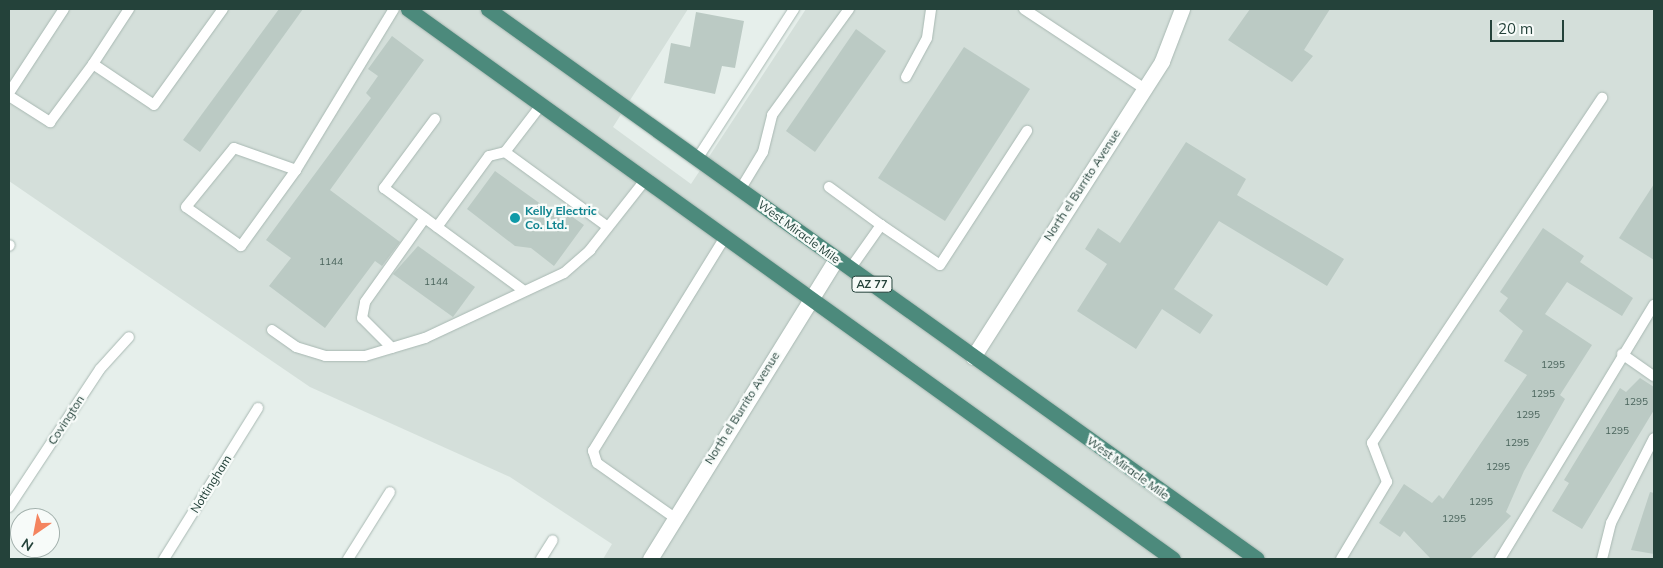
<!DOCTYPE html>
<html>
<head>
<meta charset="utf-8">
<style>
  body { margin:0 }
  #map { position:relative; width:1663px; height:568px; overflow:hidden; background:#e6efeb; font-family:Mulish,sans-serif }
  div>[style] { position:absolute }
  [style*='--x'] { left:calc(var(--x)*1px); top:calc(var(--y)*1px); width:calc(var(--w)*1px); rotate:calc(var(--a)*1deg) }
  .built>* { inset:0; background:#d4dfda }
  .building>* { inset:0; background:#bbcac4 }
  .roads { filter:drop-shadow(0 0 1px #a8b8b2) drop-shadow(0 0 1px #a8b8b2) }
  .service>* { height:10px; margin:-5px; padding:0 5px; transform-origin:5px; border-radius:5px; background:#fff }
  .minor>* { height:15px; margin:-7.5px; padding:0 7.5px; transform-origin:7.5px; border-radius:7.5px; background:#fff }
  .trunk>* { height:15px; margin:-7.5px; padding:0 7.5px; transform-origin:7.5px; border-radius:7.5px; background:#4c8a7c }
  .dots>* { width:14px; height:14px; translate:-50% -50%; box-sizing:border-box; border:2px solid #f7fbf9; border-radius:50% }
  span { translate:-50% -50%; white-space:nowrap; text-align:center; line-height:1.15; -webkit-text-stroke:4.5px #f7fbf9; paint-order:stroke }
  .number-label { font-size:10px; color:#4a645c }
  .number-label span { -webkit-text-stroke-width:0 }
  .shield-label span { padding:1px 4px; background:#f7fbf9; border:1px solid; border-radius:4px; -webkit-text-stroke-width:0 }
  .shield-label { font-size:11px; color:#24423a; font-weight:700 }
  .street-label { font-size:12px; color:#24423a }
  .culture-label { font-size:12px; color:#0d838f; font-weight:700 }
  .left { translate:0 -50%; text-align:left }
  .frame { position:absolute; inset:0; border:10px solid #24423a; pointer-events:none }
  .north { position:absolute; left:10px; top:508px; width:50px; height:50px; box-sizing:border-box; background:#f7fbf9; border:1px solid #a3b1ad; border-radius:50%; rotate:213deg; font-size:14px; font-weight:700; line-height:20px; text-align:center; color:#24423a }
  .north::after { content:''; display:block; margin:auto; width:18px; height:22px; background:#f4845f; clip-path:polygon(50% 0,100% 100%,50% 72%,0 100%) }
  .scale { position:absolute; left:1490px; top:20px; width:74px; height:22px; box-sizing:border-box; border:2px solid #24423a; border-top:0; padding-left:6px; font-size:15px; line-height:18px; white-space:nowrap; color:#24423a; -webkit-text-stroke:4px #f7fbf9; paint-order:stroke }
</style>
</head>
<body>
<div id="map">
  <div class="built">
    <i style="clip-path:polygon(9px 9px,688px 9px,613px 127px,691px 184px,806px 9px,1654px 9px,1654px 559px,603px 559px,612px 544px,510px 477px,310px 387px,9px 181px)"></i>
  </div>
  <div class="building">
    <i style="clip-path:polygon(279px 9px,303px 9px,200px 152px,183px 140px)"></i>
    <i style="clip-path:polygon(1250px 9px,1330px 9px,1304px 50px,1313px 56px,1292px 82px,1228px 40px)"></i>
    <i style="clip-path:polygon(696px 12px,744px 21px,735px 68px,722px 66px,715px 94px,664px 83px,671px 43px,690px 47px)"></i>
    <i style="clip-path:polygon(856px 29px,886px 51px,815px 152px,786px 131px)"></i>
    <i style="clip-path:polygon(392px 36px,424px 60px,330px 190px,400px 242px,382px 266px,375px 261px,325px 328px,269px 286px,291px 258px,266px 240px,371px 98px,366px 93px,378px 76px,368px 69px)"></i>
    <i style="clip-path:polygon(964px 47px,1030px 89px,945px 221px,878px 178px)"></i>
    <i style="clip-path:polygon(1186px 142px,1246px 179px,1237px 195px,1344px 259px,1327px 286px,1219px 221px,1174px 289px,1213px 315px,1200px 334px,1162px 309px,1136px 349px,1077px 311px,1107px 264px,1085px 249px,1098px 228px,1120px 243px)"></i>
    <i style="clip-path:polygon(495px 171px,556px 215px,561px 209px,584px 225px,554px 266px,531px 248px,515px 246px,467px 209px)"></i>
    <i style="clip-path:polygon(1654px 184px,1654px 260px,1619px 238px)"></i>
    <i style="clip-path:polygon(1543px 228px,1584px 256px,1580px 262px,1633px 298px,1622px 316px,1567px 282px,1545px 314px,1592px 345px,1560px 395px,1565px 399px,1524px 471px,1506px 512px,1511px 516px,1470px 559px,1431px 559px,1404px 531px,1400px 537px,1379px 523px,1404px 484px,1432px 503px,1439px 495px,1443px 499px,1527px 375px,1504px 361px,1523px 331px,1499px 311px,1508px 298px,1500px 292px)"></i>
    <i style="clip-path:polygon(418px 246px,475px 287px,453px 317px,393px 274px)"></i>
    <i style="clip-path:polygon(1640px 378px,1654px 387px,1654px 410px,1582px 529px,1552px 511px,1569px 483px,1564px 480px,1620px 388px,1626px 392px)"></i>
    <i style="clip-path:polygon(1650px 492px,1654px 493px,1654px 554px,1631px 550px)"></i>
  </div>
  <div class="roads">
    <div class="service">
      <i style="--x:1024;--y:9;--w:145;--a:33.5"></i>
      <i style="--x:93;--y:64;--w:66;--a:-56.8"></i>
      <i style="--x:906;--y:77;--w:44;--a:-61.7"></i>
      <i style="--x:927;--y:38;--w:29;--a:-82"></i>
      <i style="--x:9;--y:93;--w:100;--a:-56.8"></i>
      <i style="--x:9;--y:96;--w:49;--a:32.4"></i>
      <i style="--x:50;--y:122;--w:72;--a:-53.4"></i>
      <i style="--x:93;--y:64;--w:73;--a:33.9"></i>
      <i style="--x:154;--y:105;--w:118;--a:-54.3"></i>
      <i style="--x:435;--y:119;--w:86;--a:126.5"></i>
      <i style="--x:384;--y:188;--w:174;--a:36.3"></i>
      <i style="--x:234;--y:148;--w:66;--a:19.5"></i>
      <i style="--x:296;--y:170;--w:94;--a:125.9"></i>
      <i style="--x:241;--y:246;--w:67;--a:-144.7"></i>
      <i style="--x:186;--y:207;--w:76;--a:-50.9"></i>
      <i style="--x:505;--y:152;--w:127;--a:36.1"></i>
      <i style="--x:697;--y:159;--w:179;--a:-57.1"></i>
      <i style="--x:296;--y:170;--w:188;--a:-58.7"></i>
      <i style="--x:829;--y:187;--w:64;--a:36.2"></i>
      <i style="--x:740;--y:190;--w:44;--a:-58.8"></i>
      <i style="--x:763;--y:152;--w:38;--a:-76"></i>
      <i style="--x:772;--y:115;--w:131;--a:-54"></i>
      <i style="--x:437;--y:227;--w:88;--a:-53.8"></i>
      <i style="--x:489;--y:156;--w:16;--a:-14"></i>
      <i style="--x:505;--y:152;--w:59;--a:-52.5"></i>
      <i style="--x:9;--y:246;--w:1;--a:-45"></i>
      <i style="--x:850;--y:269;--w:54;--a:-54.8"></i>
      <i style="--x:881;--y:225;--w:71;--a:34.1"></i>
      <i style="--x:940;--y:265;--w:160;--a:-57"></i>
      <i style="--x:272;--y:330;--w:29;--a:35"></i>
      <i style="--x:296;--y:347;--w:30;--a:17"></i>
      <i style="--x:325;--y:356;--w:40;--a:0"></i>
      <i style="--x:365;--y:356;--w:63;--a:-16.7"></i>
      <i style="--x:425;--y:338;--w:153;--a:-25.1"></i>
      <i style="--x:564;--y:273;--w:35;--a:-41"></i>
      <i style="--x:590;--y:250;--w:90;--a:-51.7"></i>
      <i style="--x:392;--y:348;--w:42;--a:-135"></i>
      <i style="--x:362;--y:318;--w:16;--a:-79"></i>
      <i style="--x:365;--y:302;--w:103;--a:-54.5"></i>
      <i style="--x:1622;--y:354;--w:39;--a:35"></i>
      <i style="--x:9;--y:507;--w:165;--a:-56.6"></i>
      <i style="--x:100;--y:369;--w:43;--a:-47.8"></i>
      <i style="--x:675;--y:518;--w:95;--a:-144.8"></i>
      <i style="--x:597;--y:463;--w:13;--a:-108"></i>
      <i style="--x:593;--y:451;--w:251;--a:-58.3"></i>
      <i style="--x:164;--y:559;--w:178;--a:-58.1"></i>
      <i style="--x:348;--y:559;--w:79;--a:-57.9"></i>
      <i style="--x:541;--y:559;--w:22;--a:-58"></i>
      <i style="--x:1341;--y:559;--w:90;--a:-59.1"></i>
      <i style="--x:1387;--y:482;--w:42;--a:-111"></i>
      <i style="--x:1372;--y:443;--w:415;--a:-56.3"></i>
      <i style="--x:1500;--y:559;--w:297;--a:-58.8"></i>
      <i style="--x:1602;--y:559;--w:37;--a:-76"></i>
      <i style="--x:1611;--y:523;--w:95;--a:-63.2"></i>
    </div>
    <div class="minor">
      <i style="--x:973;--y:357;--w:351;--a:-57.4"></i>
      <i style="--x:1162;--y:61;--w:56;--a:-69"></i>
      <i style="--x:650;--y:559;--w:353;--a:-58.2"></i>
    </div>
    <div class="trunk">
      <i style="--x:408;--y:9;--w:942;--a:35.71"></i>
      <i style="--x:488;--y:9;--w:945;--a:35.57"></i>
    </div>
  </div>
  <div class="dots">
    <i style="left:515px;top:218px;background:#0f9aa8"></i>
  </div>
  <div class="number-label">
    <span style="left:331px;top:262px">1144</span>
    <span style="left:436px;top:282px">1144</span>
    <span style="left:1553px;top:365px">1295</span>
    <span style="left:1543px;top:394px">1295</span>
    <span style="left:1636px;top:402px">1295</span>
    <span style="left:1528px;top:415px">1295</span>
    <span style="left:1617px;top:431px">1295</span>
    <span style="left:1517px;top:443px">1295</span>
    <span style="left:1498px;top:467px">1295</span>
    <span style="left:1481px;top:502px">1295</span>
    <span style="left:1454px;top:519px">1295</span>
  </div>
  <div class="shield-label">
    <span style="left:872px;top:284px">AZ 77</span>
  </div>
  <div class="street-label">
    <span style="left:1082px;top:185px;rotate:-57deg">North el Burrito Avenue</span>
    <span style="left:799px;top:232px;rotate:36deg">West Miracle Mile</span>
    <span style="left:742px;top:408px;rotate:-58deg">North el Burrito Avenue</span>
    <span style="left:66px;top:420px;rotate:-57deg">Covington</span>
    <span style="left:1128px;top:468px;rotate:36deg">West Miracle Mile</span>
    <span style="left:211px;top:484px;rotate:-58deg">Nottingham</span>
  </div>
  <div class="culture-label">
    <span class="left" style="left:525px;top:218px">Kelly Electric<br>Co. Ltd.</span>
  </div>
  <div class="frame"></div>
  <div class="north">N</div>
  <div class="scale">20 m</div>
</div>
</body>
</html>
